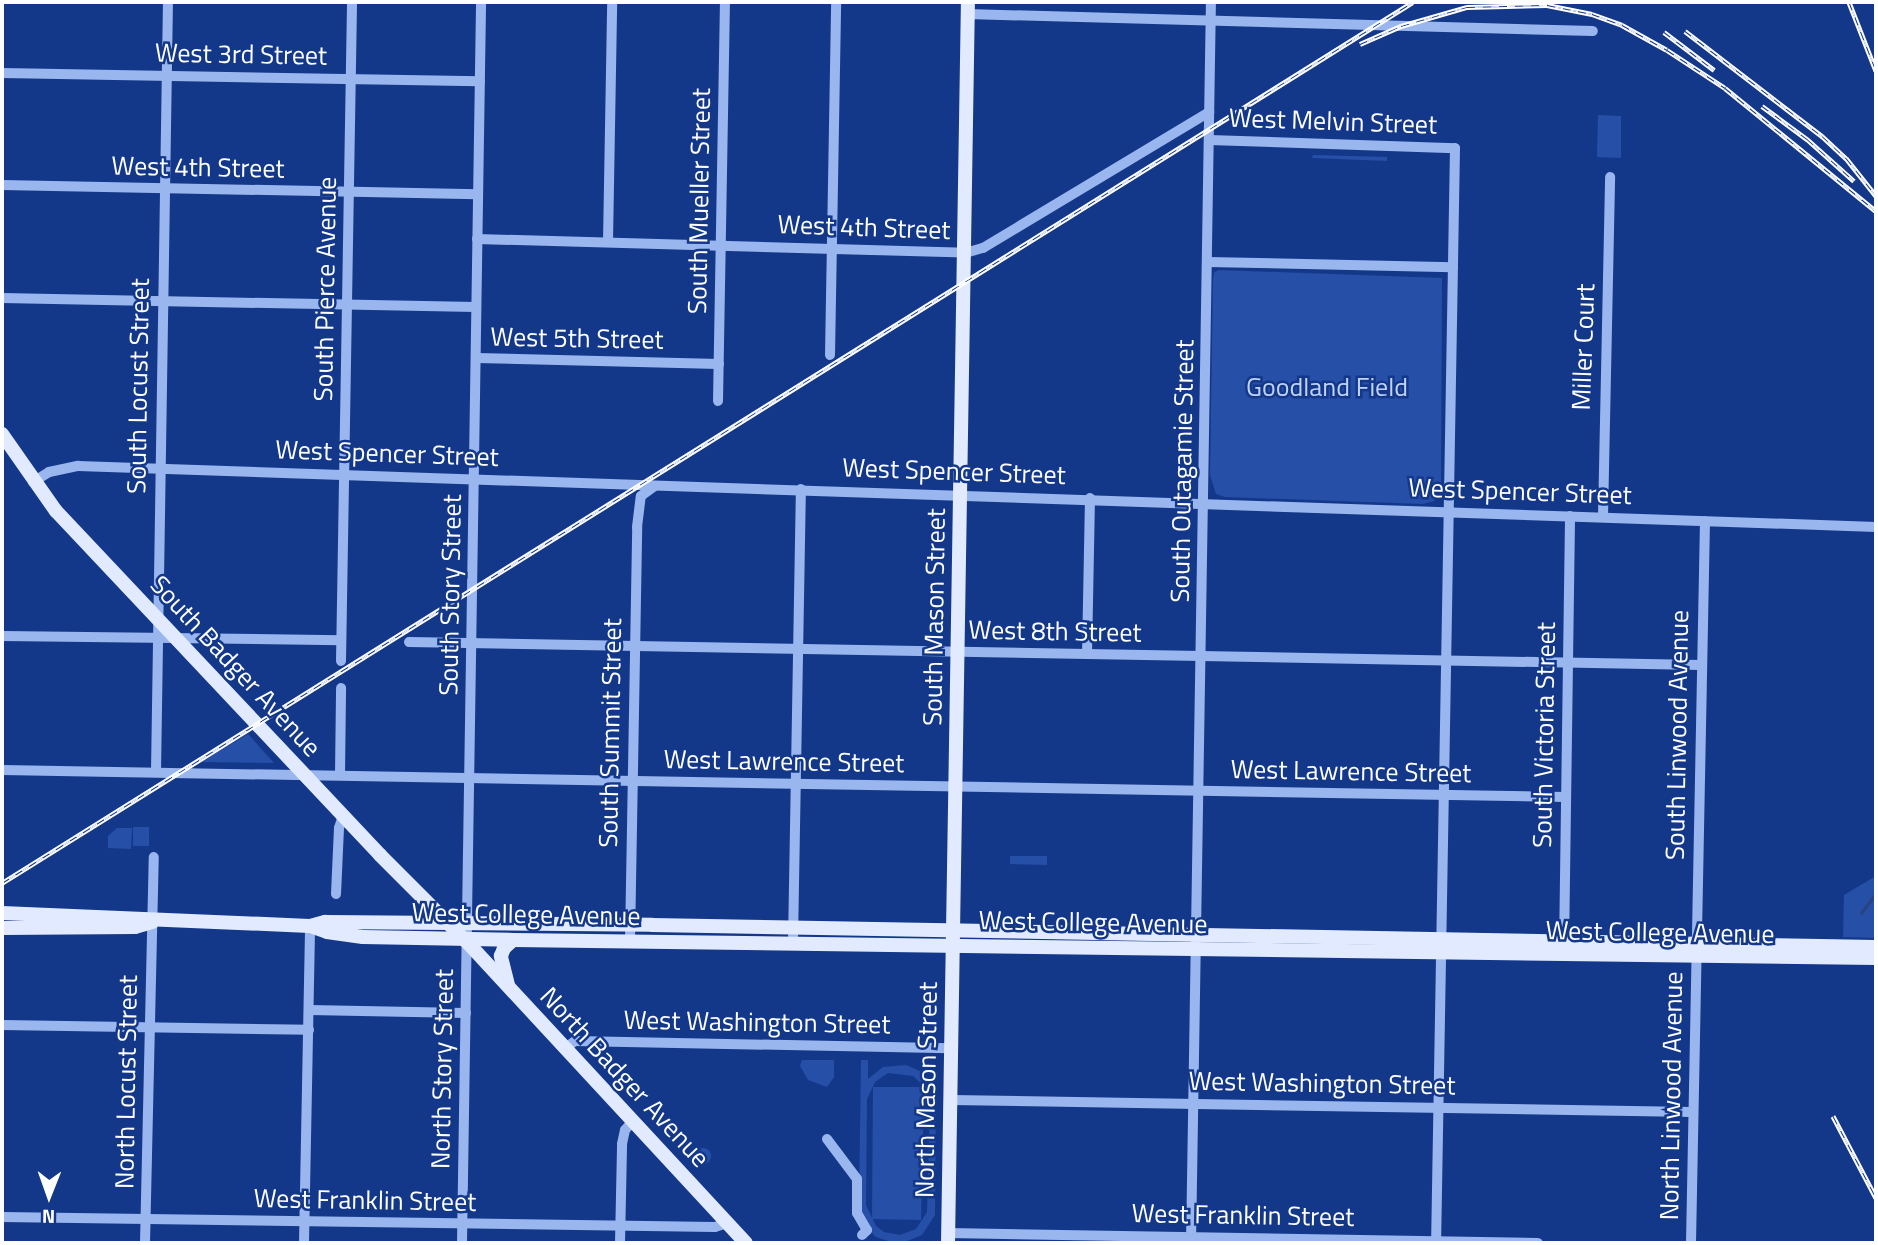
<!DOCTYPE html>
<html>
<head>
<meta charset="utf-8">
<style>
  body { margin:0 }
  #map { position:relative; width:1878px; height:1245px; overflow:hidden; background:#143889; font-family:"Titillium Web",sans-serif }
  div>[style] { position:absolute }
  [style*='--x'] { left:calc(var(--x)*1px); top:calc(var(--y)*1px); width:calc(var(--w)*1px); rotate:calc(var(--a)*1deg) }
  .green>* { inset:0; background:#264fa8 }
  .round { border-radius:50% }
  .stream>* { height:2.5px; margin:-1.25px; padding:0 1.25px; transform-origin:1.25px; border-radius:1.25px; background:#28437f }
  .minor>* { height:10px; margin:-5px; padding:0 5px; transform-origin:5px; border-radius:5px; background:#9ab6ef }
  .major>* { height:14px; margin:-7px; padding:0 7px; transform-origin:7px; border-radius:7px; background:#e2eaff }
  .rail>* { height:5px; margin-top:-2.5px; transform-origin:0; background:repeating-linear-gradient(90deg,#143889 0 8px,#fff 0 16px); box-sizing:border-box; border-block:2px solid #fff }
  span { translate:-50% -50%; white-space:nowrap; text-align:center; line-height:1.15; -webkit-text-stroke:5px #143889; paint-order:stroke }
  .street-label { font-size:26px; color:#fff }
  .park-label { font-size:26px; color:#c0d3fb }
  .frame { position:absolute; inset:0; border:4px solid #fff; pointer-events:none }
  .north { position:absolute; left:14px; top:1161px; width:70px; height:70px; -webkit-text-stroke:5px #143889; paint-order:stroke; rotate:181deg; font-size:19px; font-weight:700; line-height:28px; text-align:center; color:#fff }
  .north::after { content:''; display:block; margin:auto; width:24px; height:32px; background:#fff; clip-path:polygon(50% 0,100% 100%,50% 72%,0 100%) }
</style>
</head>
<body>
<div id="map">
  <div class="green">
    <i style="clip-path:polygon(1598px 115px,1621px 116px,1621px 158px,1597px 157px)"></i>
    <i style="clip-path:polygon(1313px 155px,1387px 157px,1387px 161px,1312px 158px)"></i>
    <i style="clip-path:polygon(1218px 270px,1442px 278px,1441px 492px,1434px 501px,1423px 504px,1225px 497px,1216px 494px,1210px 475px,1213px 280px,1214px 273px)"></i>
    <i style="clip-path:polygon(248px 734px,274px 763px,201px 762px)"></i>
    <i style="clip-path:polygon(133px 827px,149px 827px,149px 846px,133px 846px)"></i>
    <i style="clip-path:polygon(117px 828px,132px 828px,131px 849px,108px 848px,108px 836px)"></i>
    <i style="clip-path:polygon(1010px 856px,1047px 856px,1047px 865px,1010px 864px)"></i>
    <i style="clip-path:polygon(1876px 876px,1876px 938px,1843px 937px,1844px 895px)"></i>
    <i style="clip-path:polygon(802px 1060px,834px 1060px,834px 1077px,827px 1087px,808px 1080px,800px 1066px)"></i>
    <i style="clip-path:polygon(evenodd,861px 1060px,868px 1060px,868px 1079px,883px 1067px,906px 1065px,922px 1072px,936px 1091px,935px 1215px,922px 1235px,905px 1242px,891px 1242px,876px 1237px,867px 1228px,859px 1204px,861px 1060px,888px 1073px,913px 1076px,925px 1087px,930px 1101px,927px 1212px,916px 1229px,900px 1235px,884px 1232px,876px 1226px,866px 1205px,867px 1099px,875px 1082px,888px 1073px)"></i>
    <i style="clip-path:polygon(873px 1087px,924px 1087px,921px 1220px,872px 1219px)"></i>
    <i class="round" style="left:695px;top:1148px;width:16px;height:16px"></i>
  </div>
  <div class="stream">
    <i style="--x:1861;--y:913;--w:25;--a:-53"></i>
  </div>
  <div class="minor">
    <i style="--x:967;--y:14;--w:626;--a:1.56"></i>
    <i style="--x:2;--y:73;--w:478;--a:1"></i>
    <i style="--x:1209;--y:140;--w:246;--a:1.9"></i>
    <i style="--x:1455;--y:148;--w:1095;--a:90.99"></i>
    <i style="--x:2;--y:185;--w:476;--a:1.1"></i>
    <i style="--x:477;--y:239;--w:488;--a:1.6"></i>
    <i style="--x:965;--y:253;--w:19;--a:-16"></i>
    <i style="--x:983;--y:248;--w:264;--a:-31"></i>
    <i style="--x:608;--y:242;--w:240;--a:-89"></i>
    <i style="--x:1207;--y:262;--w:246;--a:1.2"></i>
    <i style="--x:2;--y:298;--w:474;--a:1.1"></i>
    <i style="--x:830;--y:355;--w:353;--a:-89"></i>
    <i style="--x:476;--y:358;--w:243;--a:1.4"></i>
    <i style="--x:718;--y:401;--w:399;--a:-89"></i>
    <i style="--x:33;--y:482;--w:19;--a:-32"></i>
    <i style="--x:49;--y:472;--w:30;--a:-12"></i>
    <i style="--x:78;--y:466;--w:1799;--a:1.94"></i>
    <i style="--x:1603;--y:517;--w:340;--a:-88.8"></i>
    <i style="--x:2;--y:636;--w:339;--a:0.7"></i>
    <i style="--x:409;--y:642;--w:1292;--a:1.02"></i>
    <i style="--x:1087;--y:654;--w:156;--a:-88.9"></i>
    <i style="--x:341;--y:661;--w:659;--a:-89.04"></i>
    <i style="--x:2;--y:770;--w:1564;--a:0.99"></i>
    <i style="--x:156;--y:772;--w:770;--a:-89.11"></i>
    <i style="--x:340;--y:775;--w:87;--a:-89.3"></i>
    <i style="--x:336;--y:894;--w:66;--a:-87.4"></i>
    <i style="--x:339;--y:828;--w:13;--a:-72"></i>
    <i style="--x:630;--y:941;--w:414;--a:-89"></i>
    <i style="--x:637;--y:527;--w:31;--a:-83"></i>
    <i style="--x:641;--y:496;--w:17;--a:-36"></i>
    <i style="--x:793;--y:942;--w:453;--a:-89"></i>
    <i style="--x:1564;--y:949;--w:433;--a:-89.2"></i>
    <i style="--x:309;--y:1010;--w:157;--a:1.1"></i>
    <i style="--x:2;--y:1025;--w:307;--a:0.9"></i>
    <i style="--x:564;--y:1049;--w:14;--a:-36"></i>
    <i style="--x:575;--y:1041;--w:376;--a:1.1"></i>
    <i style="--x:950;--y:1100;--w:742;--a:0.93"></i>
    <i style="--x:827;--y:1139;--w:50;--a:53.1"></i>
    <i style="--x:857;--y:1179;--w:34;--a:90"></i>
    <i style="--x:857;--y:1213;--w:20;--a:60"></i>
    <i style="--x:867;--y:1230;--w:7;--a:135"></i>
    <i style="--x:2;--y:1217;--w:713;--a:0.8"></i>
    <i style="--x:715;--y:1227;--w:13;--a:-18"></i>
    <i style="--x:948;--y:1233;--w:590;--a:0.97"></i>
    <i style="--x:145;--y:1243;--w:386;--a:-88.7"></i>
    <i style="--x:304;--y:1243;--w:317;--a:-88.9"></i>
    <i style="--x:462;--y:1243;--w:1241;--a:-89.12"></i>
    <i style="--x:620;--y:1243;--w:99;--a:-88.8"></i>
    <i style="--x:622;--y:1144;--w:14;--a:-78"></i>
    <i style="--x:625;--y:1130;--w:11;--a:-49"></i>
    <i style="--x:1191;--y:1243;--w:1241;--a:-89.08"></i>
    <i style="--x:1691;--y:1243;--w:722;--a:-88.89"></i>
  </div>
  <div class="major">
    <i style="--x:2;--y:434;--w:94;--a:55"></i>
    <i style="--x:56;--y:511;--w:473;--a:46.7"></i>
    <i style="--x:380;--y:855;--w:124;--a:45"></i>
    <i style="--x:468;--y:943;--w:409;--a:47.2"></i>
    <i style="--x:2;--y:913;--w:308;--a:2.4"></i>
    <i style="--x:310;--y:926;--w:16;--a:-15"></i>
    <i style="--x:325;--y:922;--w:327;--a:0.5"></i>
    <i style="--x:652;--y:925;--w:1224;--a:1.03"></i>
    <i style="--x:310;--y:926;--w:18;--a:19"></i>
    <i style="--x:327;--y:932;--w:36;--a:8"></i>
    <i style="--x:363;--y:937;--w:150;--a:1.1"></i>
    <i style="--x:513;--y:940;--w:1363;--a:0.76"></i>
    <i style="--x:2;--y:928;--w:133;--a:-0.4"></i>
    <i style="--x:135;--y:927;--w:18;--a:-16"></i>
    <i style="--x:508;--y:985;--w:30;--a:-104"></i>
    <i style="--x:501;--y:956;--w:9;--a:-69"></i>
    <i style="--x:504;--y:948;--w:12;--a:-42"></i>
    <i style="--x:948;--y:1243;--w:1241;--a:-89.08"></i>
  </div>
  <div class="rail">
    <i style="--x:1849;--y:2;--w:74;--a:68.6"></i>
    <i style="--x:1685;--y:31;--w:173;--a:37.5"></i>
    <i style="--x:1822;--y:136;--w:33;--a:43"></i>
    <i style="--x:1846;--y:158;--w:48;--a:51.7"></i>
    <i style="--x:1664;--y:32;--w:63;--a:37.2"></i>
    <i style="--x:1360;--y:44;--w:45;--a:-23.7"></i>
    <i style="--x:1401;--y:26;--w:69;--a:-16.1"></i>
    <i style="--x:1467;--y:7;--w:80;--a:-1.4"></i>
    <i style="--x:1547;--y:5;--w:46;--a:11.3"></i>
    <i style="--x:1592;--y:14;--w:32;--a:20"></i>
    <i style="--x:1622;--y:25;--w:51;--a:29.1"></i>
    <i style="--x:1667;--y:50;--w:69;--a:33.2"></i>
    <i style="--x:1725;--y:88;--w:195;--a:39.2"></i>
    <i style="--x:1762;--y:106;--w:56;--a:36.3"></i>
    <i style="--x:1807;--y:139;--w:63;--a:41.8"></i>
    <i style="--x:2;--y:883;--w:1663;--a:-31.98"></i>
    <i style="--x:1833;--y:1116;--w:93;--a:62.3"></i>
  </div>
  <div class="street-label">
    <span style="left:241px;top:54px;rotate:1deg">West 3rd Street</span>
    <span style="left:1333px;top:121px;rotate:2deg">West Melvin Street</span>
    <span style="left:198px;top:167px;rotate:1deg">West 4th Street</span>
    <span style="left:699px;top:201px;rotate:-89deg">South Mueller Street</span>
    <span style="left:864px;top:227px;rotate:2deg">West 4th Street</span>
    <span style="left:325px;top:289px;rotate:-89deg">South Pierce Avenue</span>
    <span style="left:577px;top:338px;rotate:1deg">West 5th Street</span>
    <span style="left:1583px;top:347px;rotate:-88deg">Miller Court</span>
    <span style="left:138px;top:386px;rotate:-89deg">South Locust Street</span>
    <span style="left:387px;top:453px;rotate:2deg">West Spencer Street</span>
    <span style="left:954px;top:471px;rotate:2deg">West Spencer Street</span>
    <span style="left:1182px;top:471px;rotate:-89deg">South Outagamie Street</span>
    <span style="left:1520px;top:491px;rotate:2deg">West Spencer Street</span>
    <span style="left:450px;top:595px;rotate:-89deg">South Story Street</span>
    <span style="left:934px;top:617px;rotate:-89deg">South Mason Street</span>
    <span style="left:1055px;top:631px;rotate:1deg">West 8th Street</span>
    <span style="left:236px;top:666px;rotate:47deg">South Badger Avenue</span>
    <span style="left:610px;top:733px;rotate:-89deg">South Summit Street</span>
    <span style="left:1544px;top:735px;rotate:-89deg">South Victoria Street</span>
    <span style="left:1677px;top:735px;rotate:-89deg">South Linwood Avenue</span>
    <span style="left:784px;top:761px;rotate:1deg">West Lawrence Street</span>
    <span style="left:1351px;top:771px;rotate:1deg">West Lawrence Street</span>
    <span style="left:526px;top:914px;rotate:1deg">West College Avenue</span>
    <span style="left:1093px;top:922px;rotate:1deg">West College Avenue</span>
    <span style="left:1660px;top:932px;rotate:1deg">West College Avenue</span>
    <span style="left:757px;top:1022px;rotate:1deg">West Washington Street</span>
    <span style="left:442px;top:1069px;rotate:-89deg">North Story Street</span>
    <span style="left:625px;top:1077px;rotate:47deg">North Badger Avenue</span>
    <span style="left:126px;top:1082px;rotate:-89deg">North Locust Street</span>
    <span style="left:1322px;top:1083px;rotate:1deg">West Washington Street</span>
    <span style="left:926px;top:1090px;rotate:-89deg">North Mason Street</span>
    <span style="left:1671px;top:1096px;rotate:-89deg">North Linwood Avenue</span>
    <span style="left:365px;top:1200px;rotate:1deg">West Franklin Street</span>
    <span style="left:1243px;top:1215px;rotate:1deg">West Franklin Street</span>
  </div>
  <div class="park-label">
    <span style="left:1327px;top:387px">Goodland Field</span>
  </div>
  <div class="frame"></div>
  <div class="north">N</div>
</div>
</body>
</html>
